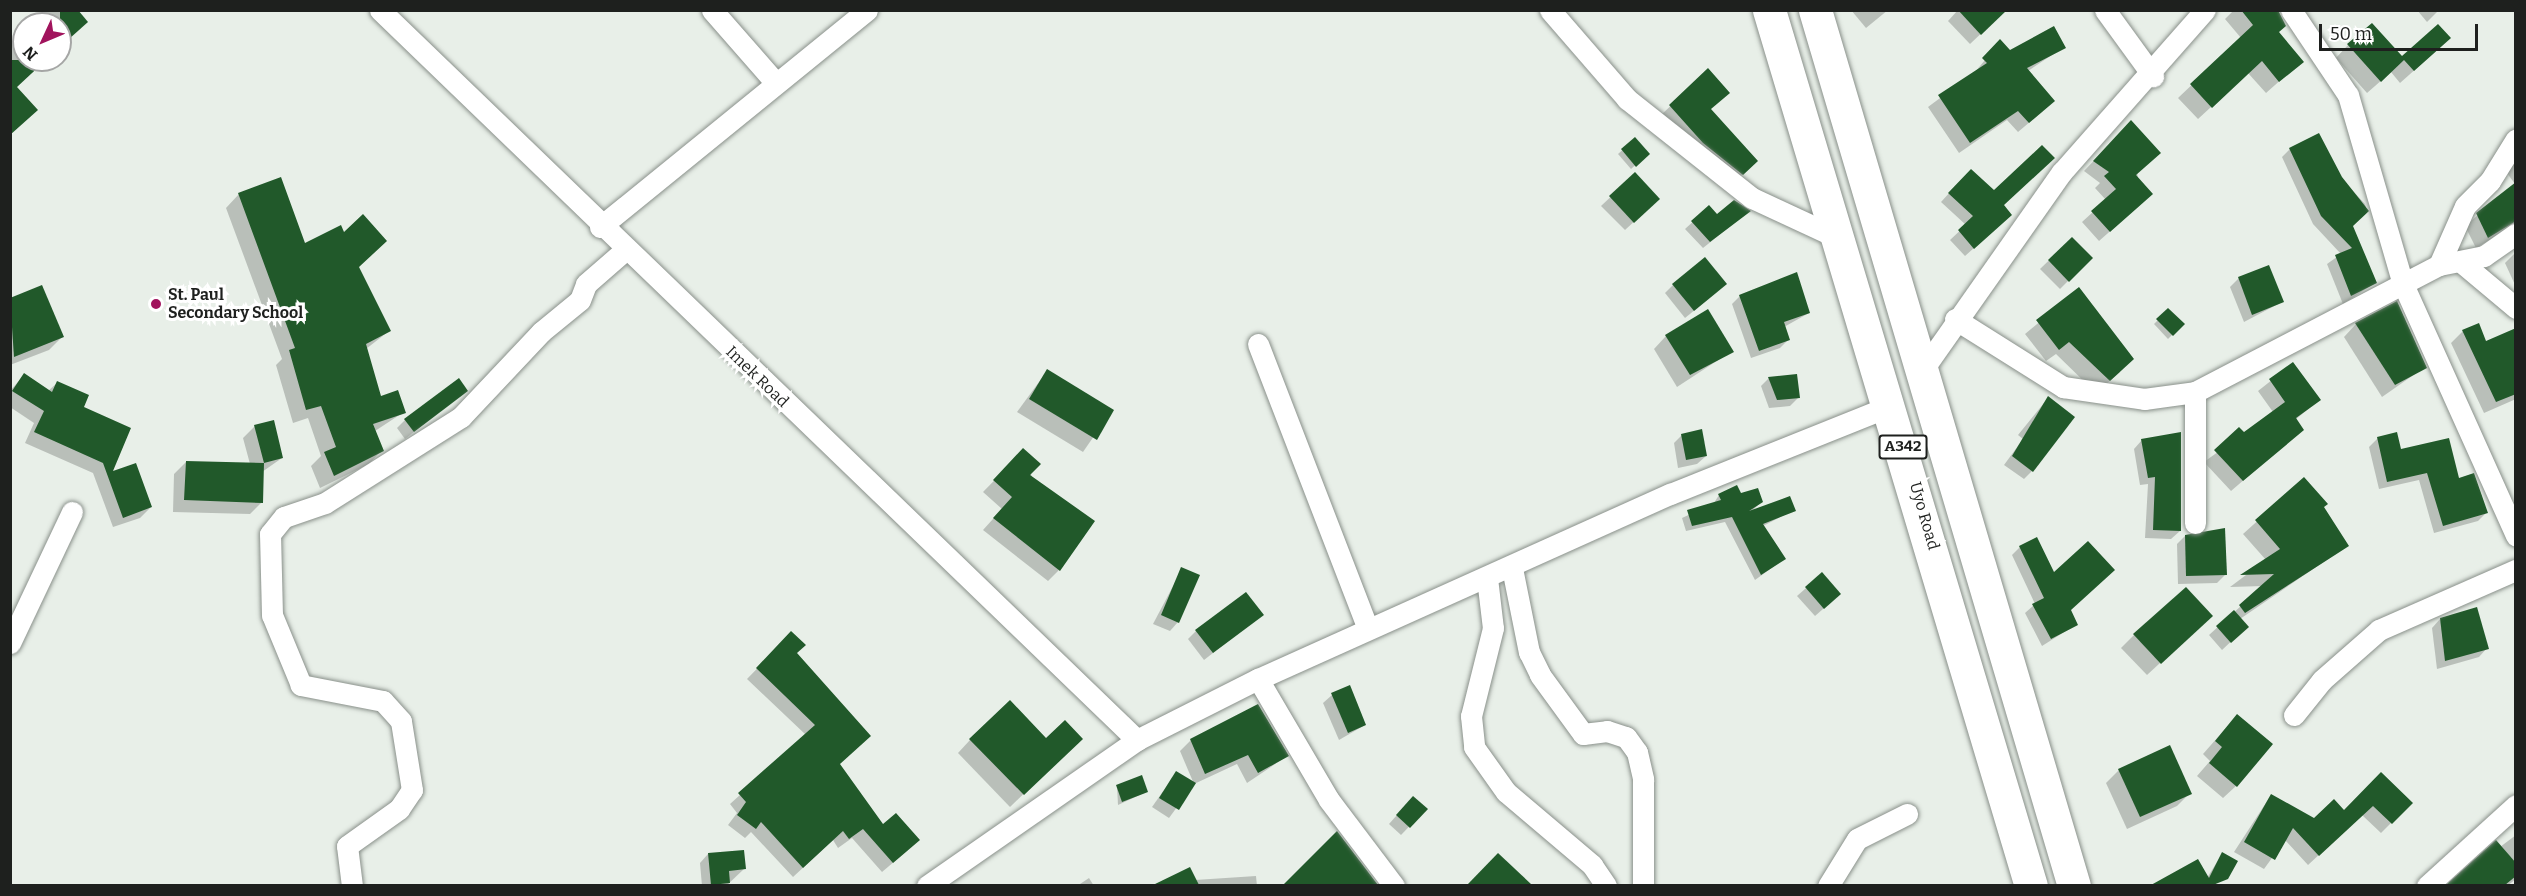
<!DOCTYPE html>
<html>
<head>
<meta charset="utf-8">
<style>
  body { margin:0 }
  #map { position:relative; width:2526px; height:896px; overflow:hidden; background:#e8efe8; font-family:Bitter,serif }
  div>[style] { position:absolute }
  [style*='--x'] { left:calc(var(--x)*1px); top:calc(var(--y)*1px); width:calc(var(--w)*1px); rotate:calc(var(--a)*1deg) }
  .shadow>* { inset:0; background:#0003 }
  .building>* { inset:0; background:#21592a }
  .roads { filter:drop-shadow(0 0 2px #89908a) drop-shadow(0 0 2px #89908a) }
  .minor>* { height:21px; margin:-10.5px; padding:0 10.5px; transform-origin:10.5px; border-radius:10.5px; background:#fff }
  .trunk>* { height:33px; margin:-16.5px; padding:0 16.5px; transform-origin:16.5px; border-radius:16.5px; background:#fff }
  .dots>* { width:16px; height:16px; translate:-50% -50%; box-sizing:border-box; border:3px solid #fff; border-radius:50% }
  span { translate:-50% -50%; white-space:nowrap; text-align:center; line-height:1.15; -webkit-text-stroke:6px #fff; paint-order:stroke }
  .shield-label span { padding:2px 4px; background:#fff; border:2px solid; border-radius:4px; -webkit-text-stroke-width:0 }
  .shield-label { font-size:15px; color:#1e201e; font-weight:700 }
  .poi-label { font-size:16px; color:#1e201e; font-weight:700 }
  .left { translate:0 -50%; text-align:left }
  .street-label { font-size:16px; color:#1e201e }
  .frame { position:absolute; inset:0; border:12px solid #1e201e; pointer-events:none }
  .north { position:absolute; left:12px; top:12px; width:60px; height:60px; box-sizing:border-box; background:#fff; border:2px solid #a5a6a5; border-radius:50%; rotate:226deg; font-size:16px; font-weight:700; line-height:24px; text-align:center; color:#1e201e }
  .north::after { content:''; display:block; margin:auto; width:21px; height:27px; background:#a1145d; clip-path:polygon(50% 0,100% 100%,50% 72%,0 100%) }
  .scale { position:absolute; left:2319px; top:24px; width:159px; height:27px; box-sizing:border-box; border:3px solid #1e201e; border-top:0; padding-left:8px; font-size:18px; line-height:21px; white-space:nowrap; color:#1e201e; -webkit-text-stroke:4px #fff; paint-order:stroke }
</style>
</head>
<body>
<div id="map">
  <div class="shadow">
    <i style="clip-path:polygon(46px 10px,76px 10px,60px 46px,60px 24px,32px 24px)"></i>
    <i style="clip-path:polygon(1851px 10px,1888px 10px,1866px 28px)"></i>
    <i style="clip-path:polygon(1958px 10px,2006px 10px,1970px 44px,1948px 21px)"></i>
    <i style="clip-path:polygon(2234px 10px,2274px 10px,2277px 32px,2302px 61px,2266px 93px,2248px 73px,2198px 119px,2178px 98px,2241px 38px,2225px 19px)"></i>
    <i style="clip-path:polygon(2417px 10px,2439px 10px,2427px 22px)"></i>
    <i style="clip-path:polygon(24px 31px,24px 60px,45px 60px,10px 91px,10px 43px)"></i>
    <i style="clip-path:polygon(2000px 42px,2010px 52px,2064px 47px,2028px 71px,2043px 111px,2018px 132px,2007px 120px,1959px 153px,1928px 107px,1975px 72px)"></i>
    <i style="clip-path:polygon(2348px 45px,2402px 59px,2436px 51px,2400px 83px,2391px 72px,2367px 93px,2336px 58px)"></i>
    <i style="clip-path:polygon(1708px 70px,1710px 110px,1744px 173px,1730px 186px,1658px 118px)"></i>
    <i style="clip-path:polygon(2131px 122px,2141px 204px,2099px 241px,2082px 222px,2106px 200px,2095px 188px,2100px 183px,2084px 171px)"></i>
    <i style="clip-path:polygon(1635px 139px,1648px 154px,1631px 169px,1618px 154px)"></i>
    <i style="clip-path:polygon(2290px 149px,2341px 178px,2365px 204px,2367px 211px,2352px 226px,2375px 283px,2343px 304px,2327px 264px,2341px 254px,2313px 224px,2282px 157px)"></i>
    <i style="clip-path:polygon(2516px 159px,2516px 247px,2501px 233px,2476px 248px,2465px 226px,2515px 184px,2507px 173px)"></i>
    <i style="clip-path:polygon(1635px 174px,1650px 207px,1625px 230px,1601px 206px)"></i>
    <i style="clip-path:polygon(1962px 179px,1994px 192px,2002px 206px,2002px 223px,1965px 256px,1950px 240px,1966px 225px,1941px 202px)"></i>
    <i style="clip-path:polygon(239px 194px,305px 245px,358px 267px,389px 331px,366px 349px,380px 397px,404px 412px,375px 431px,382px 450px,369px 464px,320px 488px,311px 466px,321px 456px,308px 418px,293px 423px,276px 365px,282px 359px,226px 208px)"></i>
    <i style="clip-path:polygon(1709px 207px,1717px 217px,1748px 212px,1703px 248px,1685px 229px)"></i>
    <i style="clip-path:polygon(2071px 239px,2091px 258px,2060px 289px,2040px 269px)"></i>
    <i style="clip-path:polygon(2516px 252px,2516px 287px,2505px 263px)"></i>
    <i style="clip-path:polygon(2239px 278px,2282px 302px,2244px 322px,2230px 287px)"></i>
    <i style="clip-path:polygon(1673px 285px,1717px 292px,1685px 318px,1665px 293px)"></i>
    <i style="clip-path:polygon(2079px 289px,2120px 372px,2096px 393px,2056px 354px,2046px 361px,2025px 334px)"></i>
    <i style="clip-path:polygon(1740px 296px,1809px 313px,1784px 327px,1788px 340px,1780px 348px,1751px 358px,1732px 304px)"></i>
    <i style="clip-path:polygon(10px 299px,62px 337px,49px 350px,10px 365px)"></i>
    <i style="clip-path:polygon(2168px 310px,2183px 324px,2168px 339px,2154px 324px)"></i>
    <i style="clip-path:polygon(2356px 324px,2425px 367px,2382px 397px,2344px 337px)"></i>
    <i style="clip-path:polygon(2515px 330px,2516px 399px,2484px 413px,2451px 343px,2463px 331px,2485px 343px)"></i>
    <i style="clip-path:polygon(1666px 336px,1732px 351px,1677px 387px,1654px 349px)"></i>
    <i style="clip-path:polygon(2292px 364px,2319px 400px,2295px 420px,2302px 430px,2231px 491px,2204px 462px,2273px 412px,2258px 391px)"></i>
    <i style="clip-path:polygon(1047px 371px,1112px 410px,1083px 452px,1017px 412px)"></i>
    <i style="clip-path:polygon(24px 375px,48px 391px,57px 383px,82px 408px,110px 474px,151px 507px,140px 518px,113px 527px,93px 473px,25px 443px,34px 423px,10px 407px,10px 391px)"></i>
    <i style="clip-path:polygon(1769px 378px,1798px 398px,1790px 406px,1769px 408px,1761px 386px)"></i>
    <i style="clip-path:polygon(466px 390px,405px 439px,397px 428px,405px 420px)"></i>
    <i style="clip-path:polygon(2048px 398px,2032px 471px,2024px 479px,2004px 465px,2023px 439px,2018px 435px)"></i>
    <i style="clip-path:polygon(255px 426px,282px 458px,262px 472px,262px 502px,250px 514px,173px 512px,174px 474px,186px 462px,250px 464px,243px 438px)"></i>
    <i style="clip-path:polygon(1682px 435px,1706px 456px,1697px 464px,1678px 468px,1674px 443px)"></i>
    <i style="clip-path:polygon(2378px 438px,2457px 480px,2486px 513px,2478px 521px,2434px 533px,2419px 480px,2379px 489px,2369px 447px)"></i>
    <i style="clip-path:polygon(2142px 440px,2180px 531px,2171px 539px,2145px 538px,2148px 484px,2140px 485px,2134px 449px)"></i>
    <i style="clip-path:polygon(1024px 450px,1059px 570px,1048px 581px,983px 530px,1002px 509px,983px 492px)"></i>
    <i style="clip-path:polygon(2304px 479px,2347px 546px,2240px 619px,2238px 635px,2222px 650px,2209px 635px,2263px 586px,2230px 587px,2266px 560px,2243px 534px)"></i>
    <i style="clip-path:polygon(1719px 495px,1761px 502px,1752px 511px,1794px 510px,1763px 526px,1784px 559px,1755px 580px,1725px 522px,1686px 531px,1682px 518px,1714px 503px)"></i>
    <i style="clip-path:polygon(2185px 536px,2225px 575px,2217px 583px,2178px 584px,2177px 544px)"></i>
    <i style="clip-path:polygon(2020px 547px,2077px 624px,2042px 646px,2025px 613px,2035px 604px,2012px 555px)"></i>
    <i style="clip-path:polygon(1182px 569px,1178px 622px,1170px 631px,1153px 624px)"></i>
    <i style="clip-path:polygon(1822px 574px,1831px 602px,1815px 616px,1797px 596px)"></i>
    <i style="clip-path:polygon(1262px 615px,1204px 660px,1188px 639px,1196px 631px)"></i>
    <i style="clip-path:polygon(2440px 619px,2487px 648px,2479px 657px,2437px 669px,2432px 628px)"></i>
    <i style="clip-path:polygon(2198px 628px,2147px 675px,2121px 648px,2134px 635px)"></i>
    <i style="clip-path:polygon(782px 643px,795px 653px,839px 764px,883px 826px,908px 850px,882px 872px,852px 838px,838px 848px,833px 840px,793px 877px,751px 832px,745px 838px,728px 825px,737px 813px,730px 804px,806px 735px,747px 679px)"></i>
    <i style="clip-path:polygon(1332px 695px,1365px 725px,1339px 740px,1323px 703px)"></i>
    <i style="clip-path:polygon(2225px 729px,2236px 786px,2223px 798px,2197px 776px,2210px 761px,2203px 754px)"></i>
    <i style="clip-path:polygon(970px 740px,1046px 740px,1068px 751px,1010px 807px,958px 753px)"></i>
    <i style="clip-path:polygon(1191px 740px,1287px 756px,1247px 783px,1237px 764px,1194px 784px,1180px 751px)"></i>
    <i style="clip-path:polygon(2119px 770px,2190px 793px,2177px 806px,2127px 829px,2106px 783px)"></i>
    <i style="clip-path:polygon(1176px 773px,1194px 784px,1169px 818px,1152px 807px)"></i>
    <i style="clip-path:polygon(2381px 774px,2411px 803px,2381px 833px,2362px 815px,2308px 865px,2285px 840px,2264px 869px,2234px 852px,2271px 795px,2314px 819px,2344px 812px)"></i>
    <i style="clip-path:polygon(1117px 786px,1146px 792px,1118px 805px)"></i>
    <i style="clip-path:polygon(1405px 806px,1426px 809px,1401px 835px,1389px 824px)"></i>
    <i style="clip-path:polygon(1337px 834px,1376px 886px,1285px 886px,1324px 846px)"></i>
    <i style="clip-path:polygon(2516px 835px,2516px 879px,2507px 886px,2449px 886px,2496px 842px,2500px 847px)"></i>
    <i style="clip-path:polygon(708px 854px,744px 869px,726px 886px,702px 886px,700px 863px)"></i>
    <i style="clip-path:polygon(2222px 854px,2213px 886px,2154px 886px,2197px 861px,2207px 878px)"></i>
    <i style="clip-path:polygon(1498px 855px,1529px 886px,1468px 886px)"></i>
    <i style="clip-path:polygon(1189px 869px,1195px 880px,1256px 876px,1257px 886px,1156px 886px)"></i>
    <i style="clip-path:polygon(1089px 878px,1094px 886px,1077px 886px)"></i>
  </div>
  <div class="building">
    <i style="clip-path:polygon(60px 10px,78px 10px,88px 22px,60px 47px)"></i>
    <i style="clip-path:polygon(1958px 10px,2007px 10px,1981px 35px)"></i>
    <i style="clip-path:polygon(2241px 10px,2278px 10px,2286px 26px,2279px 32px,2304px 62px,2279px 82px,2262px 61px,2212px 108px,2190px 84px,2253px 25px)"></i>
    <i style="clip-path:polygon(2372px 23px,2402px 56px,2438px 24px,2451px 38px,2414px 71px,2404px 60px,2381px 82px,2347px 44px)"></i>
    <i style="clip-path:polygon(2054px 26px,2066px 48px,2027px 68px,2055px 101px,2029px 123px,2018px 111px,1970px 143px,1938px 95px,1987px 63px,1982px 58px,2000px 39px,2010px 50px)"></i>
    <i style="clip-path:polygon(10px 60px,46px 60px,17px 87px,38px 110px,10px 135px)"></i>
    <i style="clip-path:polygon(1708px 68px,1730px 93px,1711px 109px,1758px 161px,1743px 175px,1703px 143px,1669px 105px)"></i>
    <i style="clip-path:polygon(2131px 120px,2161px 153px,2136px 175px,2153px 194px,2110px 232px,2091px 211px,2116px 189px,2104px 176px,2109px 172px,2093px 161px)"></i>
    <i style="clip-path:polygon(2319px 133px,2342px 177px,2369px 211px,2353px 226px,2377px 283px,2351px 296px,2335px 255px,2352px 248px,2321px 216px,2289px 148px)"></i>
    <i style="clip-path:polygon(1635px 137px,1650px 154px,1636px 167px,1621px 149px)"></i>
    <i style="clip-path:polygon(2042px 145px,2055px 158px,2004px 205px,2012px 215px,1974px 249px,1958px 230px,1973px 216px,1948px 193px,1971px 169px,1994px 190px)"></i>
    <i style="clip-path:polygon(1635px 172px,1660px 199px,1634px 223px,1609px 196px)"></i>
    <i style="clip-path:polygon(281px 177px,305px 243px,341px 225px,344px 232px,363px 214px,387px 241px,359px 267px,391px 331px,366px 344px,381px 396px,398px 390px,406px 413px,373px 424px,384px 451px,334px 476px,324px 452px,336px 447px,321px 406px,306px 410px,289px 350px,295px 348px,238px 193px)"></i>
    <i style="clip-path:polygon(2516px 182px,2516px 221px,2488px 238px,2476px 213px)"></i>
    <i style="clip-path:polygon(1734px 200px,1751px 211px,1710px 242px,1691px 221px,1709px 205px,1717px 214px)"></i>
    <i style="clip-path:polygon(2072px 237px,2093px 258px,2069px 282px,2048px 260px)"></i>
    <i style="clip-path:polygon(1705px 257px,1727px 284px,1694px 311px,1672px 284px)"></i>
    <i style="clip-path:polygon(2269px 265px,2284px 302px,2252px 315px,2238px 277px)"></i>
    <i style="clip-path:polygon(1797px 272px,1810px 313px,1784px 322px,1790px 340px,1759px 351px,1739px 295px)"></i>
    <i style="clip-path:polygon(42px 285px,64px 337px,14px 357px,10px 298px)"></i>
    <i style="clip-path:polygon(2079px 287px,2134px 359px,2110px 381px,2069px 342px,2059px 350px,2036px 320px)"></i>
    <i style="clip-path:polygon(2397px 301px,2427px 368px,2395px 385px,2355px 323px)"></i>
    <i style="clip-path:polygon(2168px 308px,2185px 324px,2173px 336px,2156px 319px)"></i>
    <i style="clip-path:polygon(1708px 309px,1734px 352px,1690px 375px,1665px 335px)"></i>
    <i style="clip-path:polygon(2479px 323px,2486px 341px,2516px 328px,2516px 394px,2496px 402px,2462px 330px)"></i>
    <i style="clip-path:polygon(2293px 362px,2321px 400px,2296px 418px,2304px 430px,2243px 481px,2214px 450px,2239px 427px,2244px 432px,2285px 402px,2269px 379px)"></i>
    <i style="clip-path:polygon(1047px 369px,1114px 410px,1097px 440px,1029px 399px)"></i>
    <i style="clip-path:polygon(24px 373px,52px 392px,57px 381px,89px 395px,84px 407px,131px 428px,113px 471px,136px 463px,152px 507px,123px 518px,103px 463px,34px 432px,44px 411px,12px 391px)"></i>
    <i style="clip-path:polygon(1797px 374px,1800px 398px,1777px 400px,1768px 377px)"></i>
    <i style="clip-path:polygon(459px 378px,468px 391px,414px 432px,404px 419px)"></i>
    <i style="clip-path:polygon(2048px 396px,2075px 417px,2033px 472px,2012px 456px)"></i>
    <i style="clip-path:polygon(274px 420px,283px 458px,264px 463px,263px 503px,184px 500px,186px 461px,264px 463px,254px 425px)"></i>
    <i style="clip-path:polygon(1702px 429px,1707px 456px,1686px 460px,1681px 434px)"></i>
    <i style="clip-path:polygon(2181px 432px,2181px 531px,2153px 530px,2155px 477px,2148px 478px,2141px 439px)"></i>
    <i style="clip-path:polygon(2397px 432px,2401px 449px,2449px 438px,2459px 478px,2474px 473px,2488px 513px,2443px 526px,2427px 473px,2387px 482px,2377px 437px)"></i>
    <i style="clip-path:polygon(1023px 448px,1041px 464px,1030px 475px,1095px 521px,1060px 571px,993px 518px,1012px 497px,993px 480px)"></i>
    <i style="clip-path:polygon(2304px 477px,2328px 504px,2324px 507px,2349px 546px,2245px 613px,2239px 605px,2274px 574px,2240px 575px,2280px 549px,2255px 520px)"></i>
    <i style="clip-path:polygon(1737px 485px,1741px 493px,1758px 488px,1763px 502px,1749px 511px,1790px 496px,1796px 511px,1763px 524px,1786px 559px,1761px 575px,1732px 517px,1692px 526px,1687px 510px,1721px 500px,1718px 494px)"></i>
    <i style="clip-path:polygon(2225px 528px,2227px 575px,2186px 576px,2185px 535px)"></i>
    <i style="clip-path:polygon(2037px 537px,2054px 572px,2088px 541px,2115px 570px,2071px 610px,2078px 625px,2051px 639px,2032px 604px,2044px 598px,2019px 546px)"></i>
    <i style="clip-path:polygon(1181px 567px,1200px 575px,1179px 623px,1161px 615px)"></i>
    <i style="clip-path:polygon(1822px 572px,1841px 594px,1824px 609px,1805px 587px)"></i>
    <i style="clip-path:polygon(2186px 587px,2213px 616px,2161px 664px,2133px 634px)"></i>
    <i style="clip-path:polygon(1246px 592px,1264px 615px,1213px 653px,1195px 630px)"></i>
    <i style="clip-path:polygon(2477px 607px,2489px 649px,2445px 661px,2440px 618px)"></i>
    <i style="clip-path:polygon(2234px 610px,2249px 627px,2231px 643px,2216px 626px)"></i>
    <i style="clip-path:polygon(791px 631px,806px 645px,797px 653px,871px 736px,840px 764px,883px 824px,896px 813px,920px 840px,893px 863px,863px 829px,849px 839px,843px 831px,803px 868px,761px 822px,756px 829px,737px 815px,746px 802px,738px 793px,815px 725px,756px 668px)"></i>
    <i style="clip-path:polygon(1350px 685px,1366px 725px,1348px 733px,1331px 693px)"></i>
    <i style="clip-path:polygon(1010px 700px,1046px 738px,1065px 720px,1083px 739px,1024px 795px,969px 739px)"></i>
    <i style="clip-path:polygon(1258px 704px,1289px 756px,1258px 773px,1248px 755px,1205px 774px,1190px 739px)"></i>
    <i style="clip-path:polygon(2237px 714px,2273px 744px,2237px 787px,2209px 763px,2222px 747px,2215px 741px)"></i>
    <i style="clip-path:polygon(2170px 745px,2192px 794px,2140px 817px,2118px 769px)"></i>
    <i style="clip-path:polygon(1176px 771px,1196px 783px,1179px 810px,1159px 798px)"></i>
    <i style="clip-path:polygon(2381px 772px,2413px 803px,2392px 824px,2373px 806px,2319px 856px,2293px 828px,2275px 860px,2244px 842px,2271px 794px,2314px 818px,2334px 799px,2344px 810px)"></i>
    <i style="clip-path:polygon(1142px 775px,1148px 792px,1122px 802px,1116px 785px)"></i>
    <i style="clip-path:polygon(1413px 796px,1428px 809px,1410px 828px,1396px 815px)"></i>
    <i style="clip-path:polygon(1337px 831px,1378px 885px,1283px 885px)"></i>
    <i style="clip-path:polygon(2496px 840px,2516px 863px,2516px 876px,2505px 885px,2446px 885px)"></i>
    <i style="clip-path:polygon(744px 850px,746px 869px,729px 871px,730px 883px,711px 885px,708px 853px)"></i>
    <i style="clip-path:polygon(2222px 852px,2238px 861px,2228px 879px,2213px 885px,2151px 885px,2198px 859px,2209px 878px)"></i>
    <i style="clip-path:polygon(1498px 853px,1532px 885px,1467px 885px)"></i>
    <i style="clip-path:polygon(1190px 867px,1199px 885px,1153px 885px)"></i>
  </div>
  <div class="roads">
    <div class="minor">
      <i style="--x:380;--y:10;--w:1052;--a:43.96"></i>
      <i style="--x:712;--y:10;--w:97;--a:48.8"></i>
      <i style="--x:1550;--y:10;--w:118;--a:49.1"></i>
      <i style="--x:1627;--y:99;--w:159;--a:38.4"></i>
      <i style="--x:1752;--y:198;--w:90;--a:24.9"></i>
      <i style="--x:2105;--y:10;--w:82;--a:54"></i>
      <i style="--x:2291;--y:10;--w:102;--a:56.2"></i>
      <i style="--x:2348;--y:95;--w:197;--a:73.8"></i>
      <i style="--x:2403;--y:284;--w:276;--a:65.8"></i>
      <i style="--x:600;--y:227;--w:344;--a:-39.1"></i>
      <i style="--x:2461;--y:262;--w:72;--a:39.9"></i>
      <i style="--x:2439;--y:265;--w:64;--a:-66.2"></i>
      <i style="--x:2465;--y:206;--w:35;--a:-45"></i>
      <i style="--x:2490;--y:181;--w:49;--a:-58.2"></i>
      <i style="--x:1955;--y:319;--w:128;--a:32.2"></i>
      <i style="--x:2063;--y:387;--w:82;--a:8.4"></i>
      <i style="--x:2144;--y:399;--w:51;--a:-7.8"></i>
      <i style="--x:2195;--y:392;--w:275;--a:-27.5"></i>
      <i style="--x:2439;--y:265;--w:46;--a:-11.3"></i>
      <i style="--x:2484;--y:256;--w:39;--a:-35"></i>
      <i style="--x:1258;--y:344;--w:302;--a:68.9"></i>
      <i style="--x:1924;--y:368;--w:240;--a:-54.9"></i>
      <i style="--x:2062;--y:172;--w:216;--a:-48.6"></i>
      <i style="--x:2195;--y:523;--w:131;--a:-90"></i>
      <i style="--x:1512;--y:568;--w:86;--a:78.6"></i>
      <i style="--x:1529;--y:652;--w:25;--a:64"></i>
      <i style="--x:1540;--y:675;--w:73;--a:53.9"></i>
      <i style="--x:1583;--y:734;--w:24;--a:-7"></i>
      <i style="--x:1607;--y:731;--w:20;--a:18"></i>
      <i style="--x:1626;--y:737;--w:19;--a:54"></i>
      <i style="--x:1637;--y:752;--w:28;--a:77"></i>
      <i style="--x:1643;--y:779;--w:107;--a:90"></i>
      <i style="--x:1487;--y:578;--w:50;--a:83.2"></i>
      <i style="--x:1493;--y:628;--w:91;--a:104"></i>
      <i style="--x:1471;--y:716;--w:31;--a:84"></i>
      <i style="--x:1474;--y:747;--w:55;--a:54.6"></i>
      <i style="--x:1506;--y:792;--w:113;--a:40.3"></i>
      <i style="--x:1592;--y:865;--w:25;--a:56"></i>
      <i style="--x:10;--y:643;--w:145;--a:-64.7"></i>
      <i style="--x:1258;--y:679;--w:140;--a:59.6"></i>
      <i style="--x:1329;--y:800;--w:108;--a:52.9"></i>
      <i style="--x:2294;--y:715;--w:45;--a:-51.3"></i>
      <i style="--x:2322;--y:680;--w:76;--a:-41.3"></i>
      <i style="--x:2379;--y:630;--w:150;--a:-23.7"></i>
      <i style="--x:352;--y:886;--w:40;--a:-97.1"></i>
      <i style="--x:347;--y:846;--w:64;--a:-35.4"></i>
      <i style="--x:399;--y:809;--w:23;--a:-56"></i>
      <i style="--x:412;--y:790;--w:70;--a:-99.1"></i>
      <i style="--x:401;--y:721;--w:27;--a:-132"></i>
      <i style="--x:383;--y:701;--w:84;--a:-169"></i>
      <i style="--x:301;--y:685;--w:76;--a:-112.5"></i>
      <i style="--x:272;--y:615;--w:81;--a:-91.4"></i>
      <i style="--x:270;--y:534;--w:22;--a:-51"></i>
      <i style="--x:284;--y:517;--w:43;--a:-18.9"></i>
      <i style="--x:325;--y:503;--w:161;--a:-32.3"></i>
      <i style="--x:461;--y:417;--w:117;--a:-46.7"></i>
      <i style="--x:541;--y:332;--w:50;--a:-39.4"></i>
      <i style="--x:580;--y:300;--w:17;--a:-69"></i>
      <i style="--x:586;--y:284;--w:52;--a:-41.1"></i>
      <i style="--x:927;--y:886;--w:256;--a:-34.8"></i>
      <i style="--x:1137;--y:740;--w:136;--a:-26.8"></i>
      <i style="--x:1258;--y:679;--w:452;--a:-24.2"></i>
      <i style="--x:1670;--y:494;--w:237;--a:-21.8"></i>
      <i style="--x:1828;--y:886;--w:55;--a:-58.3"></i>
      <i style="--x:1857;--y:839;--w:56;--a:-26.6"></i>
      <i style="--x:2427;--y:886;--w:120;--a:-42.3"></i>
    </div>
    <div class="trunk">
      <i style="--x:1769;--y:10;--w:914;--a:73.35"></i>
      <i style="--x:1815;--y:10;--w:913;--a:73.53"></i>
    </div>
  </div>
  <div class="dots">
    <i style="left:156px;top:304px;background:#a1145d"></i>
  </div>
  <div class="shield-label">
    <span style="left:1903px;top:447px">A342</span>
  </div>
  <div class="poi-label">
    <span class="left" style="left:168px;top:304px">St. Paul<br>Secondary School</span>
  </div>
  <div class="street-label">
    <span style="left:757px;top:377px;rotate:44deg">Imek Road</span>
    <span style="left:1924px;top:516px;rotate:74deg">Uyo Road</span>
  </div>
  <div class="frame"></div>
  <div class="north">N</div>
  <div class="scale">50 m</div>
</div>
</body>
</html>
